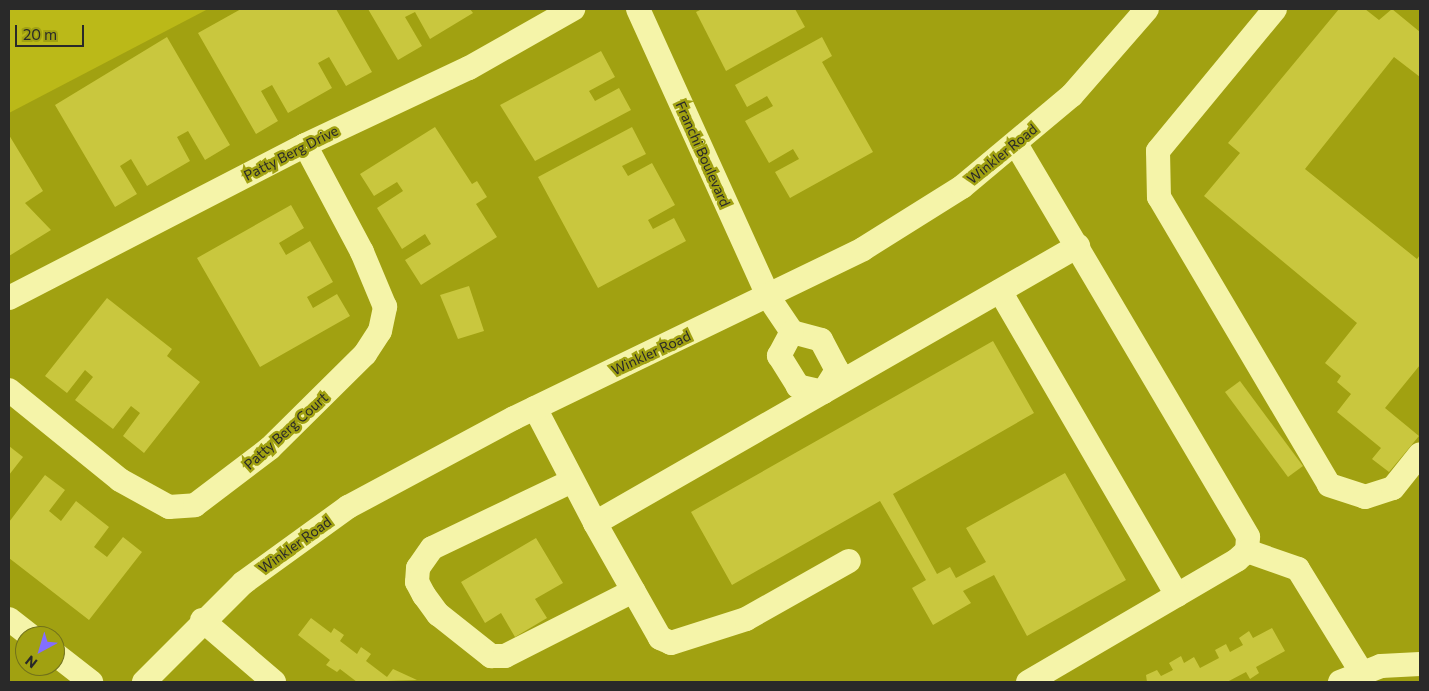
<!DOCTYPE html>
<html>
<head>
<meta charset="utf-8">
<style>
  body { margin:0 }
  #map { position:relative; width:1429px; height:691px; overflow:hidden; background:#a1a111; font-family:Commissioner,sans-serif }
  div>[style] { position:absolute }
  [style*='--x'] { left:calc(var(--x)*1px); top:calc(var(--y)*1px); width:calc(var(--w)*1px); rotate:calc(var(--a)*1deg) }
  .green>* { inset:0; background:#bbb918 }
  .building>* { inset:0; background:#c9c73e }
  .minor>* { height:24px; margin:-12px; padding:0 12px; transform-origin:12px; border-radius:12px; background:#f5f4a9 }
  span { translate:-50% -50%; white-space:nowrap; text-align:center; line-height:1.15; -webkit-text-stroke:5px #a1a111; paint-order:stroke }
  .street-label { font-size:14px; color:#292929 }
  .frame { position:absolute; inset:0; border:10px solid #292929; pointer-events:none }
  .north { position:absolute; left:15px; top:626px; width:50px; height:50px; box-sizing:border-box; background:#a1a111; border:1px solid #71711b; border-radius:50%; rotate:219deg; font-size:14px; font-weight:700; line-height:20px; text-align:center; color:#292929 }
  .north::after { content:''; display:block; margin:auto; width:18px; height:22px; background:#836eff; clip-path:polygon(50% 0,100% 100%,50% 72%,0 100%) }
  .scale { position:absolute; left:15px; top:25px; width:69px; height:22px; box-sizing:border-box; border:2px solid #292929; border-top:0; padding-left:6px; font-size:15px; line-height:18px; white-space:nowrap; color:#292929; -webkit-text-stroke:4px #a1a111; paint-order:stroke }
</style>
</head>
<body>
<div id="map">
  <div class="green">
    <i style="clip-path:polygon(9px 9px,208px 9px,9px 113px)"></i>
  </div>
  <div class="building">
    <i style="clip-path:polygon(241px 9px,336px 9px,372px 72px,346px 86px,329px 57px,318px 63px,332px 88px,288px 113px,272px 85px,261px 91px,278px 121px,256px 134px,198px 33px)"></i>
    <i style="clip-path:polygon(368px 9px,470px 9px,473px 13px,430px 39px,415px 12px,405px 17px,422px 46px,398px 60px)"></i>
    <i style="clip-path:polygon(702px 9px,795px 9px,805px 27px,726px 71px,696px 12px)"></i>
    <i style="clip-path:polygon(1339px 9px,1365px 9px,1379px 20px,1392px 9px,1420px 32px,1420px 77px,1394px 57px,1305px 169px,1417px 259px,1420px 255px,1420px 365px,1385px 408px,1419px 436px,1389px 472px,1372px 459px,1381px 448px,1337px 412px,1351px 394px,1337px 382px,1341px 376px,1325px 363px,1357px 323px,1204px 196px,1240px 153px,1228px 143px)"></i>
    <i style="clip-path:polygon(167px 37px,230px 145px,205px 160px,188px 131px,177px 137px,190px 161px,147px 186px,131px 159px,120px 166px,137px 194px,115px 207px,55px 105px)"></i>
    <i style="clip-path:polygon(822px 37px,832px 56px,822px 62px,873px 152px,790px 198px,775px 172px,799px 159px,793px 149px,769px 163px,745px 121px,773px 106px,767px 96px,747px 107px,735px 85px)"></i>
    <i style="clip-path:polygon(601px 51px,615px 77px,589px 91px,595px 101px,619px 88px,631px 110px,535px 161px,500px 105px)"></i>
    <i style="clip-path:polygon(435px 127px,472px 184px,477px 181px,487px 197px,476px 204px,497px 237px,421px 285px,405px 260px,431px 244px,425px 234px,402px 249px,377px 208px,403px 191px,397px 182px,374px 196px,360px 174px)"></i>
    <i style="clip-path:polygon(632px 127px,646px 154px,622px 166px,628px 176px,652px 163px,675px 205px,648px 220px,653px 229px,674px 218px,686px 241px,598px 288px,538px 177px)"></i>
    <i style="clip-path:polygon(9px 135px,43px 191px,25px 203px,51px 230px,9px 256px)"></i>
    <i style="clip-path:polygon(291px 205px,304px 228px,279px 243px,286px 255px,310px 241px,333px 282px,307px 297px,313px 308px,337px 294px,350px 316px,260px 367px,197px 258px)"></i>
    <i style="clip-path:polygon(469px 286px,484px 331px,458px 339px,440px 295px)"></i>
    <i style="clip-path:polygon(107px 298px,172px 349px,167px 356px,200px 382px,144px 453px,123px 436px,140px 413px,131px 406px,113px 429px,75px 400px,93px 377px,85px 370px,67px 393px,45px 376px)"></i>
    <i style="clip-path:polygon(993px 341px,1034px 413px,893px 494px,937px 574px,950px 567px,956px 578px,986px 562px,966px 528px,1065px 473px,1126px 580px,1027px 636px,994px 575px,963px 591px,971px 603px,933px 625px,912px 588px,926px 580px,880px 501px,732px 585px,691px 512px)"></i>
    <i style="clip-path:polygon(1240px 381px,1303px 466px,1288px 477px,1225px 392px)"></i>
    <i style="clip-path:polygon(9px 446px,23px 457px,9px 475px)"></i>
    <i style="clip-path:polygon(45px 475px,65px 490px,49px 511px,61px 521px,76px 501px,109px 527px,94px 547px,107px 557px,123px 537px,142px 552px,89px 620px,9px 558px,9px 522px)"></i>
    <i style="clip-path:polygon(536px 538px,563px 583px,535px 599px,547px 618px,515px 637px,501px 613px,485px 623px,461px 582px)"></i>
    <i style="clip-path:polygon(311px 618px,331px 633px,334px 628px,344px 635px,340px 641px,357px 654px,361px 647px,371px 654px,366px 661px,387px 677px,393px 669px,417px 680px,357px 682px,340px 669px,337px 672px,326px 665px,330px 660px,298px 635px)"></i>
    <i style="clip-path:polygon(1272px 628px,1285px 651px,1256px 667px,1259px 673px,1250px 679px,1246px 672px,1227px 682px,1147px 682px,1146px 675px,1157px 670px,1161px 676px,1173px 670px,1169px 663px,1181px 656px,1184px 663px,1194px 657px,1200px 668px,1219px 658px,1215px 650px,1226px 644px,1230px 652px,1243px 645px,1239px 638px,1249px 631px,1253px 638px)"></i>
  </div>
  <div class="minor">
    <i style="--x:638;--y:9;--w:317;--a:65.6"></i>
    <i style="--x:769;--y:298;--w:41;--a:55.9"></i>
    <i style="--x:792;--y:332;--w:30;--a:15"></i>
    <i style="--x:821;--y:340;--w:34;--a:62"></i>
    <i style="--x:837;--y:370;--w:26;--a:122"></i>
    <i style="--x:823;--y:392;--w:26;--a:-167"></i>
    <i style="--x:798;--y:386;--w:36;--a:-122"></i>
    <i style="--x:779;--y:356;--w:27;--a:-62"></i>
    <i style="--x:1275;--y:9;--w:184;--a:129.5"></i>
    <i style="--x:1158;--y:151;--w:46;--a:88.8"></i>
    <i style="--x:1159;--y:197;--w:334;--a:59.4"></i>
    <i style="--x:1329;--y:485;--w:38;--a:18"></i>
    <i style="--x:1365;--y:497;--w:29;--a:-18"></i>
    <i style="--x:1393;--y:488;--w:43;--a:-51.5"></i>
    <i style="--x:1016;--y:144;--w:456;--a:59.4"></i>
    <i style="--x:1248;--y:537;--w:14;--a:94"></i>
    <i style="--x:1247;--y:551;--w:13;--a:138"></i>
    <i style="--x:1237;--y:560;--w:242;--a:149.7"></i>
    <i style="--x:1000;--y:291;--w:352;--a:59.8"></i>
    <i style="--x:9;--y:298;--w:333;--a:-27.3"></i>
    <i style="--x:305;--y:145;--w:181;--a:-25.2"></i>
    <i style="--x:469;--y:68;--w:120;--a:-29.6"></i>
    <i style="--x:9;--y:390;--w:143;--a:39"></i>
    <i style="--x:120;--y:480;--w:56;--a:28.9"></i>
    <i style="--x:169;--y:507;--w:26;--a:-4"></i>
    <i style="--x:195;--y:505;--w:94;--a:-37.2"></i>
    <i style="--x:270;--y:448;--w:134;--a:-44.7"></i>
    <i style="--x:365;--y:354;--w:27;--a:-57"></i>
    <i style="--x:380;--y:331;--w:25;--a:-78"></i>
    <i style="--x:385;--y:307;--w:60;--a:-112.7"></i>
    <i style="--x:362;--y:252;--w:121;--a:-118"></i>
    <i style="--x:535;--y:408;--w:130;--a:62.4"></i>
    <i style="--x:595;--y:523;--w:557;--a:-29.83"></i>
    <i style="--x:572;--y:481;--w:155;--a:154.4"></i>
    <i style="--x:432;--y:548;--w:24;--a:125"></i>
    <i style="--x:418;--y:568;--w:14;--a:94"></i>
    <i style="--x:417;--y:582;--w:15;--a:62"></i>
    <i style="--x:424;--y:595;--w:24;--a:54"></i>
    <i style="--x:438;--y:614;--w:68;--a:38.4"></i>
    <i style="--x:491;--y:656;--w:14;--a:0"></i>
    <i style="--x:505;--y:656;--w:144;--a:-26.9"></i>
    <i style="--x:595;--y:523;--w:132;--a:60.5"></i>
    <i style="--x:660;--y:638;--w:12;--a:24"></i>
    <i style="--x:671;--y:643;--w:79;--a:-17.7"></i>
    <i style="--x:746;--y:619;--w:118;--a:-29.4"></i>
    <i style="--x:1247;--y:551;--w:54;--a:19.4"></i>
    <i style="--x:1298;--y:569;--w:122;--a:58.4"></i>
    <i style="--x:9;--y:619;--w:28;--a:38"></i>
    <i style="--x:202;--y:620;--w:95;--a:40.7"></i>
    <i style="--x:55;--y:654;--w:46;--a:37.9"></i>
    <i style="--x:144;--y:682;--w:140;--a:-45"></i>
    <i style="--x:243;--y:583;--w:130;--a:-35.9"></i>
    <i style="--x:348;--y:507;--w:188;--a:-28.2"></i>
    <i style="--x:514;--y:418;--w:388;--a:-25.8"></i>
    <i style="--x:863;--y:249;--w:117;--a:-32.1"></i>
    <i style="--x:962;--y:187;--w:143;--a:-39.9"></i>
    <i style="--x:1072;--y:95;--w:114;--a:-48.9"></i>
    <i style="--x:1340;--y:682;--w:44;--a:-21.3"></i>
    <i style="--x:1381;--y:666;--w:39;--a:-3"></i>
  </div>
  <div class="street-label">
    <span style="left:291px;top:153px;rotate:-27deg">Patty Berg Drive</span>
    <span style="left:703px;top:154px;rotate:66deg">Franchi Boulevard</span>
    <span style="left:1002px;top:154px;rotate:-39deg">Winkler Road</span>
    <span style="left:651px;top:353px;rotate:-25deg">Winkler Road</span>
    <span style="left:286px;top:431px;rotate:-42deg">Patty Berg Court</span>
    <span style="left:295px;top:545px;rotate:-36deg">Winkler Road</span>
  </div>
  <div class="frame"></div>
  <div class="north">N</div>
  <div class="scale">20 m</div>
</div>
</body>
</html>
